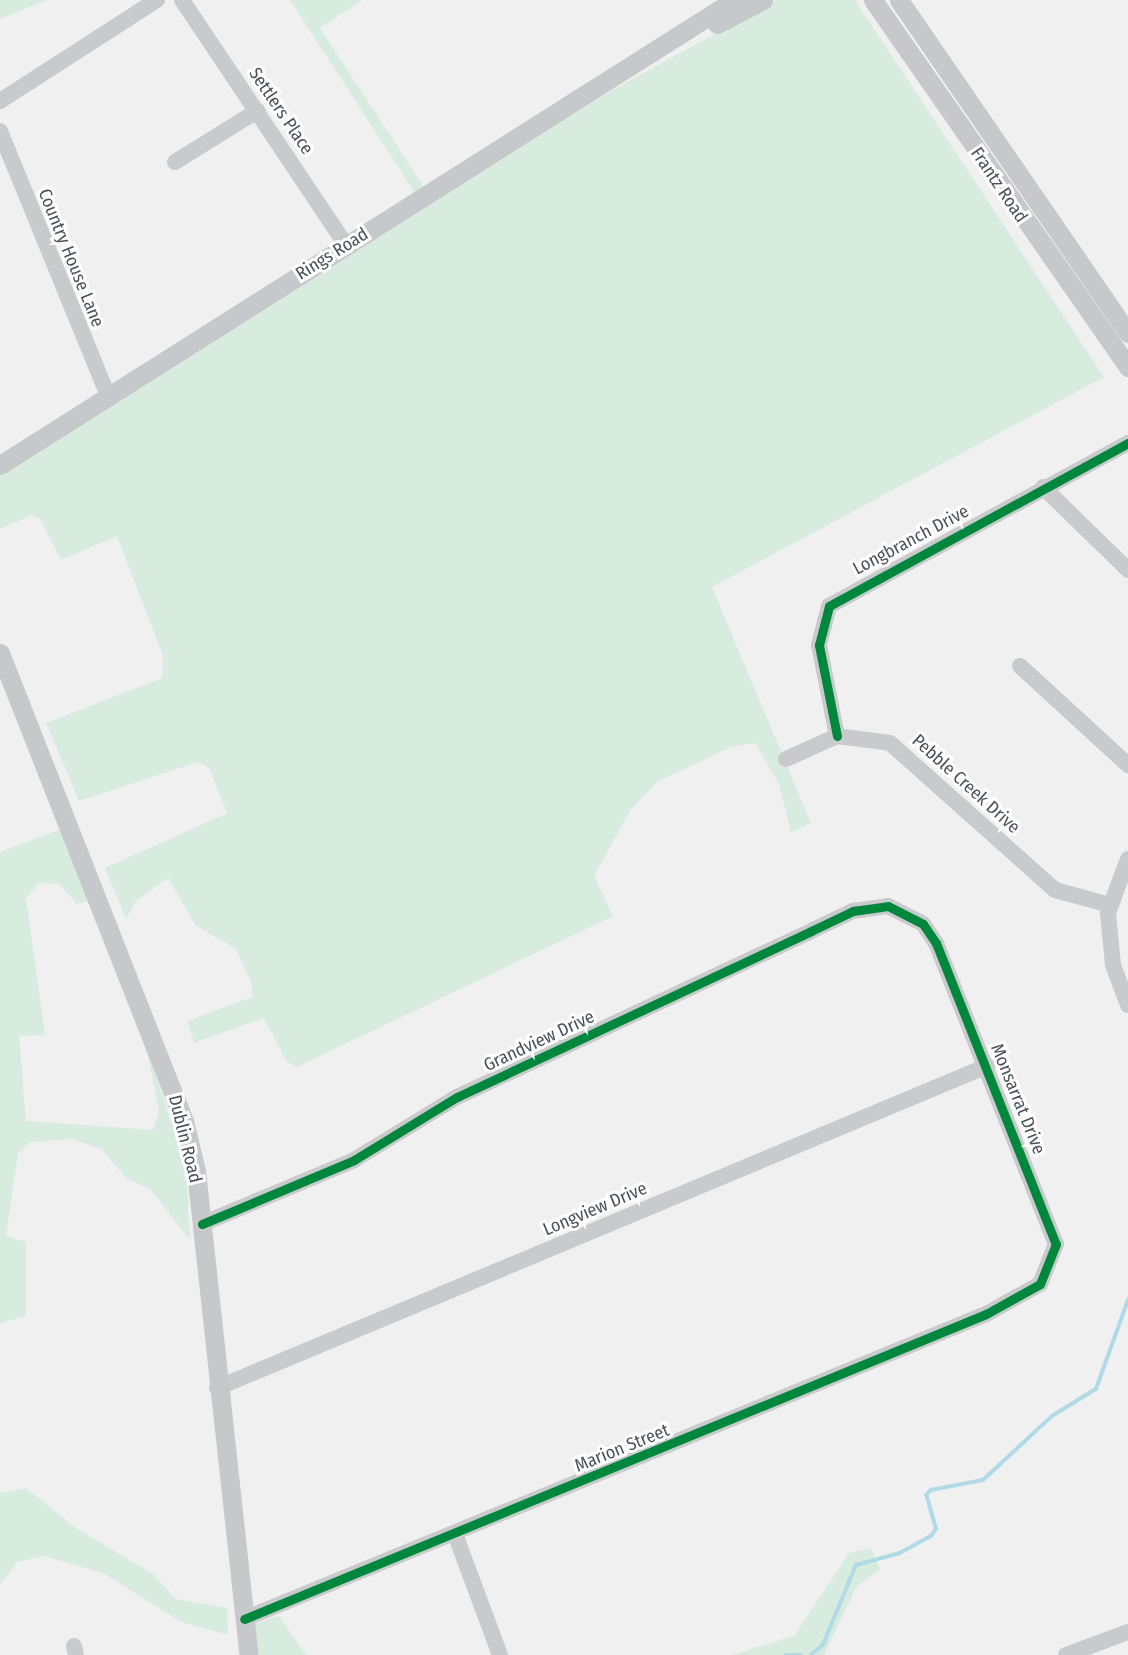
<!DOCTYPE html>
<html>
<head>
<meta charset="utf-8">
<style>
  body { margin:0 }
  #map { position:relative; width:1128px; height:1655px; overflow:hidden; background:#f0f0f0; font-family:"Fira Sans Condensed",sans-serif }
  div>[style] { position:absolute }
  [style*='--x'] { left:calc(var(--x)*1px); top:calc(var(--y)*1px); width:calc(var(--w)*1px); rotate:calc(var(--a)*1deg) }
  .green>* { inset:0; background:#d7ecdf }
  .stream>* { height:3.5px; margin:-1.75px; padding:0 1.75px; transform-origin:1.75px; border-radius:1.75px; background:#b0dbe6 }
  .minor>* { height:16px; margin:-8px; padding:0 8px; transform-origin:8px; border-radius:8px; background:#c8cacb }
  .major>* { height:19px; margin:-9.5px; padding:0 9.5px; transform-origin:9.5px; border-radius:9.5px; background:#c6c8cb }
  .cycleway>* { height:9px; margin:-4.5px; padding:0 4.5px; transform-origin:4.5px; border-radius:4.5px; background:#00873e }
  span { translate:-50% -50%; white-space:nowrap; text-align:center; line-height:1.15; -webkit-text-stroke:6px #fff; paint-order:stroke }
  .street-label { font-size:18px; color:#49525a }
</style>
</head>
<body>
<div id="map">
  <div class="green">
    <i style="clip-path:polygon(0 0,47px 0,0 19px)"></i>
    <i style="clip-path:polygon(290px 0,362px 0,320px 28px,424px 187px,415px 193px)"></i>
    <i style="clip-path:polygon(777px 0,855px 0,1104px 377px,712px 587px,811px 823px,791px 833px,779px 784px,755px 743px,731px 747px,657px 782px,631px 809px,594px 876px,613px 916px,297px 1067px,286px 1061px,264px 1018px,194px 1043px,187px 1021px,252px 997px,252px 984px,235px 948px,196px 926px,168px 878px,136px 901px,126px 919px,105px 868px,227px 813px,209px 768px,198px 762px,79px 801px,46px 723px,162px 678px,163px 656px,117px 536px,61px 560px,40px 519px,32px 515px,0 529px,0 473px,605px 94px)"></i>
    <i style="clip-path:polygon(64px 828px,92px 900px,77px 904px,59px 884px,39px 883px,26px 898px,45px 1035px,19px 1036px,26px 1121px,153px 1130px,159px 1111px,146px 1045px,186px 1167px,190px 1240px,150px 1189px,127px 1179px,101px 1149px,71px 1139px,31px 1142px,18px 1153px,6px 1236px,26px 1242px,26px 1316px,0 1323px,0 852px)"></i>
    <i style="clip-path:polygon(26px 1488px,76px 1528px,153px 1574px,176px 1599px,227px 1608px,228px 1635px,181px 1622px,103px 1573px,43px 1556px,17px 1562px,0 1585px,0 1493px)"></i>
    <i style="clip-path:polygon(871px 1548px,880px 1569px,857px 1586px,824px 1655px,732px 1655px,794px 1636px,849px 1553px)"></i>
    <i style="clip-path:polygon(279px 1616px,306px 1655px,258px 1655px,254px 1624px)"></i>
  </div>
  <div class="stream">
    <i style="--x:786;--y:1655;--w:15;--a:0"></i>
    <i style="--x:811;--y:1655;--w:16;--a:-40"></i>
    <i style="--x:823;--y:1645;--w:87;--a:-67.6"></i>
    <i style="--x:856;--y:1565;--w:46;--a:-15.3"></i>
    <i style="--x:900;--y:1553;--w:35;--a:-29"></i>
    <i style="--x:931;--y:1536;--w:9;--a:-54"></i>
    <i style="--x:936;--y:1529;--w:35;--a:-106"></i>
    <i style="--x:926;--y:1495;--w:7;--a:-45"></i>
    <i style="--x:931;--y:1490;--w:53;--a:-10.9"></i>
    <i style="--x:983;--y:1480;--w:94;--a:-42.8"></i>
    <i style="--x:1052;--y:1416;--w:52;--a:-31.5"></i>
    <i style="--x:1096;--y:1389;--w:95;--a:-70.2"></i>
  </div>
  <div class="minor">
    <i style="--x:182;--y:0;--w:295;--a:56.2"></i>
    <i style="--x:0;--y:101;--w:187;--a:-32.8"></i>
    <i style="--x:0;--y:131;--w:288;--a:67.8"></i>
    <i style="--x:175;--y:162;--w:97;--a:-31.9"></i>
    <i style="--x:1043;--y:487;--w:119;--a:44.3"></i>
    <i style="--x:1020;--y:666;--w:147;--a:42.5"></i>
    <i style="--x:837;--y:736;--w:93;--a:-101.2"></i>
    <i style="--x:819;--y:645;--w:40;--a:-75.6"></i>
    <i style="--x:829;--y:606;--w:341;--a:-28.6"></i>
    <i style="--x:786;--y:759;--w:56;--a:-24.3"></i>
    <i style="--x:837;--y:736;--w:53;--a:7.5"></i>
    <i style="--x:890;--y:743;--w:221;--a:41.7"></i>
    <i style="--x:1055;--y:890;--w:57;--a:15.3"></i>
    <i style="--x:1128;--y:859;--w:58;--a:110.3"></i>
    <i style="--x:1108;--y:913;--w:52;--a:84.5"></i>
    <i style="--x:1113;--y:965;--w:43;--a:69.4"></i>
    <i style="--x:202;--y:1224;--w:165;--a:-22.8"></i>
    <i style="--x:354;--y:1160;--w:121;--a:-31.5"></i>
    <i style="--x:457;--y:1097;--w:391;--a:-25.1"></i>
    <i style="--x:811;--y:931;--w:47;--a:-25.5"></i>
    <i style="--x:853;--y:911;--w:35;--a:-8"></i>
    <i style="--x:888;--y:906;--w:39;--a:27"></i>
    <i style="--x:923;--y:924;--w:23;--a:56"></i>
    <i style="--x:936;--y:943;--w:324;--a:68.3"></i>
    <i style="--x:1056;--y:1244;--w:43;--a:111.8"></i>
    <i style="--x:1040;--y:1284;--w:62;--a:150.9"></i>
    <i style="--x:986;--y:1314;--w:802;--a:157.65"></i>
    <i style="--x:217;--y:1388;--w:835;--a:-22.69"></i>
    <i style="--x:455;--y:1534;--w:129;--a:69.6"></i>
    <i style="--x:74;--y:1646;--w:9;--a:77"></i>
    <i style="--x:1066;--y:1655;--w:66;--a:-20.4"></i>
  </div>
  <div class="major">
    <i style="--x:873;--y:0;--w:447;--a:55.2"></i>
    <i style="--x:899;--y:0;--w:404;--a:55.5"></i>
    <i style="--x:717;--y:24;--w:52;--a:-27.6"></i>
    <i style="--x:0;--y:465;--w:869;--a:-32.35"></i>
    <i style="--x:0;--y:653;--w:503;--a:68.54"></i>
    <i style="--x:184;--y:1121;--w:51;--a:76.5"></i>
    <i style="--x:196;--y:1171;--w:487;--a:83.8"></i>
  </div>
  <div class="cycleway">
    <i style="--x:837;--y:736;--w:93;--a:-101.2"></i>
    <i style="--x:819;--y:645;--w:40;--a:-75.6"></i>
    <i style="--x:829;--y:606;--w:341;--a:-28.6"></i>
    <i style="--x:202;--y:1224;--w:165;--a:-22.8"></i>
    <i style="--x:354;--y:1160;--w:121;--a:-31.5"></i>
    <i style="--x:457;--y:1097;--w:391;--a:-25.1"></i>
    <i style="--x:811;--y:931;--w:47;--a:-25.5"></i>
    <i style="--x:853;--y:911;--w:35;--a:-8"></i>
    <i style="--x:888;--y:906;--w:39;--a:27"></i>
    <i style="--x:923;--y:924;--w:23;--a:56"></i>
    <i style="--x:936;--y:943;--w:324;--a:68.3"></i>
    <i style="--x:1056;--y:1244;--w:43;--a:111.8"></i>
    <i style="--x:1040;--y:1284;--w:62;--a:150.9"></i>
    <i style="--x:986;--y:1314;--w:802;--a:157.65"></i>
  </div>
  <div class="street-label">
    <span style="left:281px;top:111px;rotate:56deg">Settlers Place</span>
    <span style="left:999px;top:185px;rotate:56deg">Frantz Road</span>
    <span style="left:332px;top:254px;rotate:-32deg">Rings Road</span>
    <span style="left:71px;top:258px;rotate:68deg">Country House Lane</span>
    <span style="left:911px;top:540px;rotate:-28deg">Longbranch Drive</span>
    <span style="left:966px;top:784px;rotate:42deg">Pebble Creek Drive</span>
    <span style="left:539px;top:1041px;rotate:-25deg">Grandview Drive</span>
    <span style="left:1018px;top:1099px;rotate:68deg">Monsarrat Drive</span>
    <span style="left:185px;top:1139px;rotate:76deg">Dublin Road</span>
    <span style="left:595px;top:1209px;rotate:-23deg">Longview Drive</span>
    <span style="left:622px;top:1448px;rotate:-22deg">Marion Street</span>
  </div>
</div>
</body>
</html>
